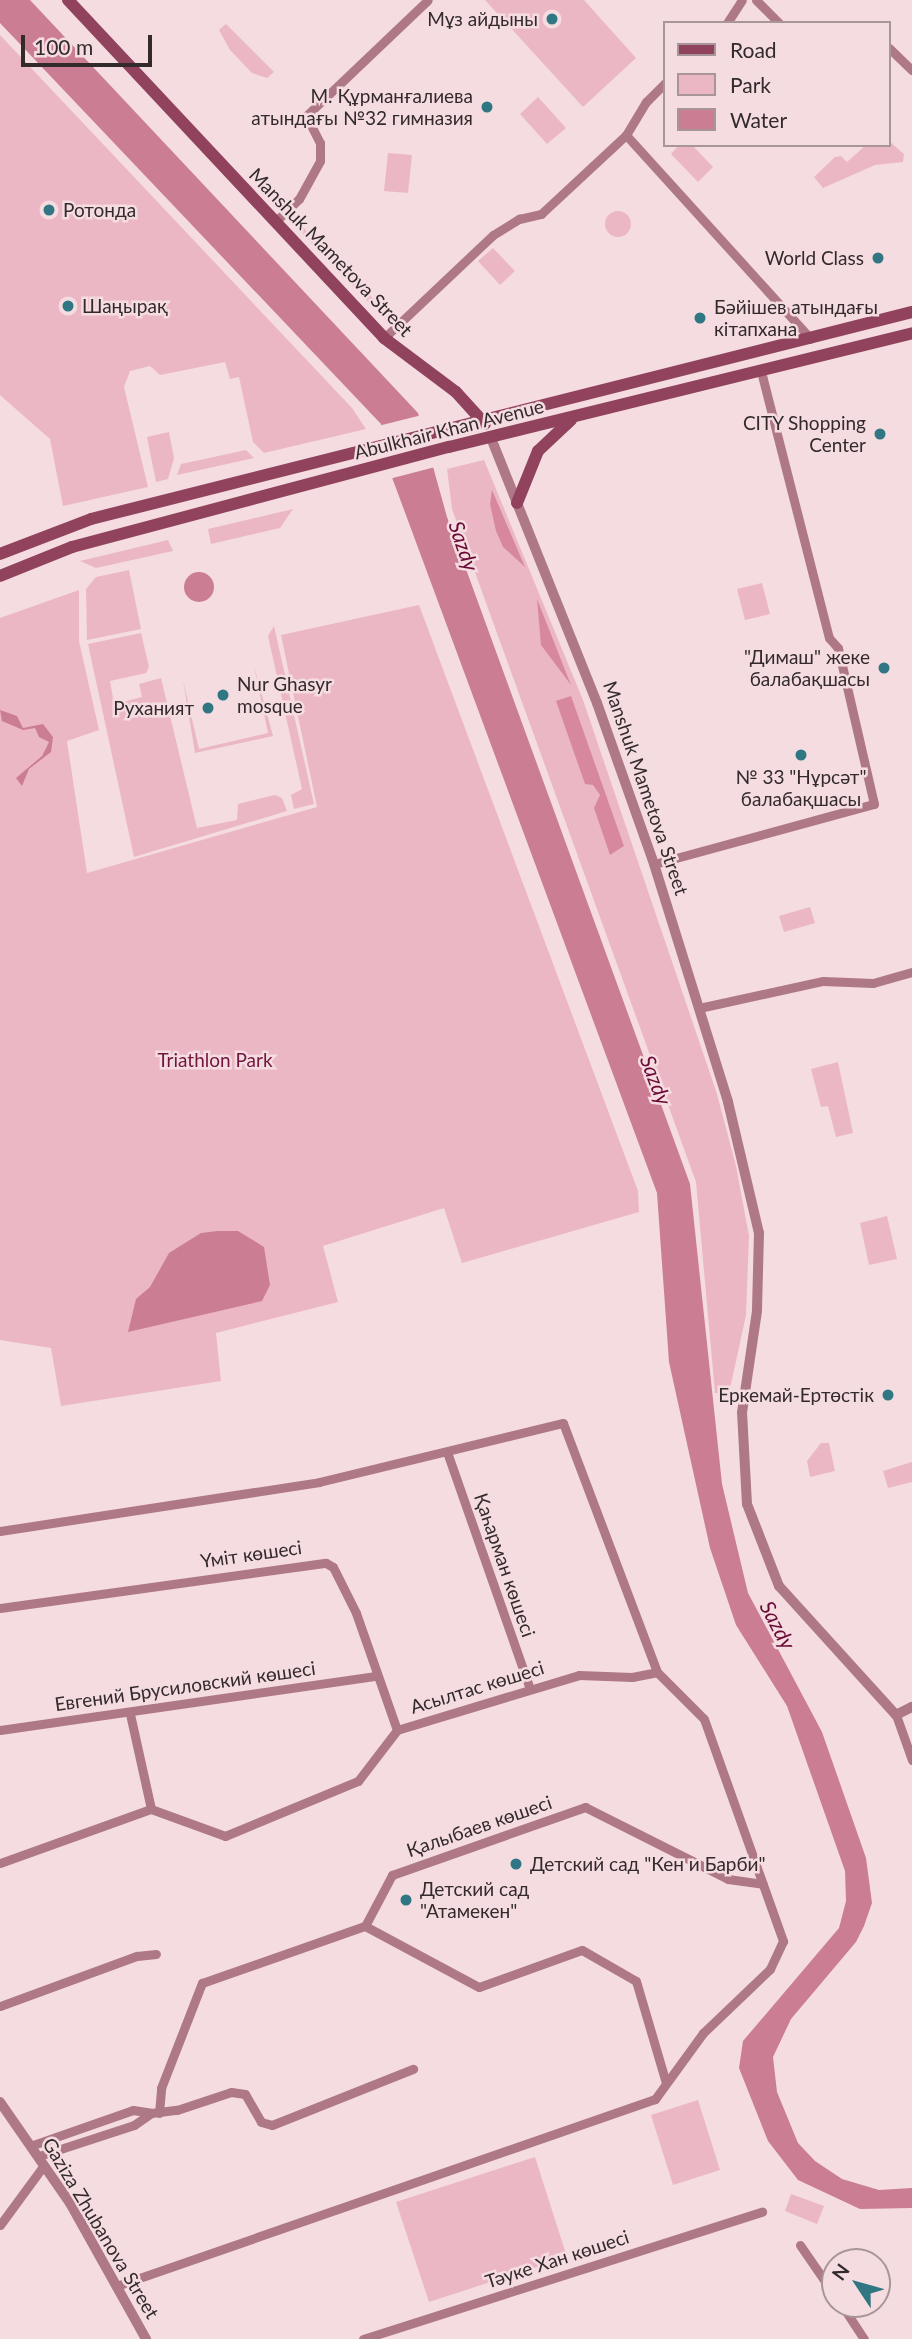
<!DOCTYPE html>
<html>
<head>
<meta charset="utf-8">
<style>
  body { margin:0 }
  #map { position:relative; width:912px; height:2339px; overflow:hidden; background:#f4dce1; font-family:Lato,sans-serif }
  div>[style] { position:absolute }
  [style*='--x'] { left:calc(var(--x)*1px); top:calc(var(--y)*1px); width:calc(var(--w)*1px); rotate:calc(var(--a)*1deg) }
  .green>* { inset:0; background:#ecb7c5 }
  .round { border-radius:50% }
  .forest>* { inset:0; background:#d7889f }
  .water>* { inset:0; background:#cb7d94 }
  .pier>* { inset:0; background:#f4dce1 }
  .minor>* { height:9px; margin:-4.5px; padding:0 4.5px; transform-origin:4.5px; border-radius:4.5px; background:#af7887 }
  .tertiary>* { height:10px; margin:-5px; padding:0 5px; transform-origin:5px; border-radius:5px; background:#af7887 }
  .secondary>* { height:12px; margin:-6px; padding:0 6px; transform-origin:6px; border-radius:6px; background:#91435d }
  .dots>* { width:19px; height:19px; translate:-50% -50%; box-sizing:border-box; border:4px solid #f4dce1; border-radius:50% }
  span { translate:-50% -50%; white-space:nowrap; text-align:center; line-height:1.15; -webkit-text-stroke:5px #f4dce1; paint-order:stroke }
  .poi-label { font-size:19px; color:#332a2c }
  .right { translate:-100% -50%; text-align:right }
  .left { translate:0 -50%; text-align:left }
  .street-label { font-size:19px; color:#332a2c }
  .park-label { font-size:19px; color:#73153d }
  .water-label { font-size:21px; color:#6a0a36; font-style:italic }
  .legend { position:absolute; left:663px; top:21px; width:228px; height:126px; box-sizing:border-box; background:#f4dce1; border:2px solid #a79599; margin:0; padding:9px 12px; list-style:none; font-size:21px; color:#332a2c }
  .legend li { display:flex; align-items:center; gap:14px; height:35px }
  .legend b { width:35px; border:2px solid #a79599 }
  .north { position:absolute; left:821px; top:2248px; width:70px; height:70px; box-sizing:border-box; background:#f4dce1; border:2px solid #a79599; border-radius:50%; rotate:306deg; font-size:19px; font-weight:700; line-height:28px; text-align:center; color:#332a2c }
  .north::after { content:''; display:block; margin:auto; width:24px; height:32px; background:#307783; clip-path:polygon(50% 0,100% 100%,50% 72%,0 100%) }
  .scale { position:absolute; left:21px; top:35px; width:131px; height:32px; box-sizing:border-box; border:4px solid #332a2c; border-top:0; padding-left:9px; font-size:21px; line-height:24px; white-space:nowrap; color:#332a2c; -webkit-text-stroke:5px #f4dce1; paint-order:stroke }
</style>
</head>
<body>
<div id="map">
  <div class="green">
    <i style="clip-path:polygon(485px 0,584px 0,636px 58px,583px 107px)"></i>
    <i style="clip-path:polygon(226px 24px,274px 72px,267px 78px,252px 73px,230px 50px,219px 30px)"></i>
    <i style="clip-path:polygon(0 35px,352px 408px,366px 429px,264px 453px,253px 442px,239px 377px,230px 379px,225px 362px,160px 375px,150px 366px,130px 371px,124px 387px,148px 487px,63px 506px,50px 439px,0 395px)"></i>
    <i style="clip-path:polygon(538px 97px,566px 128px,547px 144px,520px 114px)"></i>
    <i style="clip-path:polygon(889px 141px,904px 154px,903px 162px,875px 165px,823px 188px,814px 177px,835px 157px,841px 156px,847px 162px,866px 145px,889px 145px)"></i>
    <i style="clip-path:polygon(679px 145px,692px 145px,713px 167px,698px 182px,671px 154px)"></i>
    <i style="clip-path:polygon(388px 153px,412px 155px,408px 193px,384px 191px)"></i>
    <i class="round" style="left:605px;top:211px;width:26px;height:26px"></i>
    <i style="clip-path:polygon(291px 215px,396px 322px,388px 322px,293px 224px)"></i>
    <i style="clip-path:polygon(493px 248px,515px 271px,500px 285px,478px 261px)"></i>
    <i style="clip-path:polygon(169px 432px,174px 458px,168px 479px,156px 482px,147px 437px)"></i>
    <i style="clip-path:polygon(246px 450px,254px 458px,177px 475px,181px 464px)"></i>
    <i style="clip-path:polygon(484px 460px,583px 700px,717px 1094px,736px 1166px,749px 1236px,746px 1315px,729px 1393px,715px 1393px,696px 1182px,452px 509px,447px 469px)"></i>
    <i style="clip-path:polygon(293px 509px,280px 528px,211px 544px,208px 529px)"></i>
    <i style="clip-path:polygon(168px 540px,173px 551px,96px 568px,80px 561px)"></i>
    <i style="clip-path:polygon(129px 570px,141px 629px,87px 640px,86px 589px,96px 577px)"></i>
    <i style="clip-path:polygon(762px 583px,770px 614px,745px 620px,737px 589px)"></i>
    <i style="clip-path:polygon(79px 590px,79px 641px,99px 730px,67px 741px,87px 873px,317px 807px,281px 635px,419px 605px,638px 1191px,639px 1212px,462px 1263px,444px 1208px,323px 1246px,338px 1302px,216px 1333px,221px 1381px,61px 1406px,51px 1348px,0 1340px,0 618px)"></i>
    <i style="clip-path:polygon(274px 626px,314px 804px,294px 809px,291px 795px,302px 789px,268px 636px)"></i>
    <i style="clip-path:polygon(141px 633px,149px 667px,146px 673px,110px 681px,114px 704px,142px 697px,139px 684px,161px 678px,197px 828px,237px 820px,238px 804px,275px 795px,282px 798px,287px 811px,134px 857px,88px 644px)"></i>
    <i style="clip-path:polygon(254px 666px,273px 736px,195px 753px,183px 680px,199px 749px,268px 733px)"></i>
    <i style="clip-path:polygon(810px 907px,815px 923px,784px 932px,779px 916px)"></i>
    <i style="clip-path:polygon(838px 1062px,853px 1133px,836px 1137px,828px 1106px,821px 1107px,811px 1069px)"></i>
    <i style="clip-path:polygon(887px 1216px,897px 1259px,869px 1265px,860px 1223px)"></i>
    <i style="clip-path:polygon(821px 1443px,829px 1443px,835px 1471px,810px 1477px,807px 1461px)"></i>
    <i style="clip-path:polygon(912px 1462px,912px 1482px,888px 1488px,883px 1471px)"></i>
    <i style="clip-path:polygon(698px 2100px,720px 2170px,673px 2185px,651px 2115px)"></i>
    <i style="clip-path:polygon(535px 2157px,567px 2257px,429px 2302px,396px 2202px)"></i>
    <i style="clip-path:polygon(791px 2194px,824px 2206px,817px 2224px,785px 2211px)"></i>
  </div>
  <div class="forest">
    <i style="clip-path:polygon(492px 490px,525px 567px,503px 547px,496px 531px,490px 504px)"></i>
    <i style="clip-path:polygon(537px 599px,571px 685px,541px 645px)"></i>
    <i style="clip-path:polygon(571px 696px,624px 846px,610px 855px,594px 808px,600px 795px,593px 785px,585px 784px,556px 701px)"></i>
  </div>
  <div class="water">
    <i style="clip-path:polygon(0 0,30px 0,418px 413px,447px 517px,690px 1184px,722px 1484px,748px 1593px,822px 1732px,866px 1858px,872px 1903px,864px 1926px,856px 1942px,791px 2019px,773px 2057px,777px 2092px,798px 2143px,815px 2161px,842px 2179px,879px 2190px,912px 2188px,912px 2208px,860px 2209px,798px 2180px,768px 2141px,739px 2068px,743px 2041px,839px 1928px,846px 1901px,845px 1871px,787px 1706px,736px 1625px,710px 1548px,669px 1362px,657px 1193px,390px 472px,381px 424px,0 23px)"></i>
    <i class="round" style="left:184px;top:572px;width:30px;height:30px"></i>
    <i style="clip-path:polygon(0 710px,17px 716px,23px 728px,43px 724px,53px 737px,51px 752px,29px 769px,22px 786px,16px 778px,42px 756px,49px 742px,39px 737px,35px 728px,23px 730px,2px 721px)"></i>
    <i style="clip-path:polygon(218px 1231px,238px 1231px,264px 1247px,270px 1285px,262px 1301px,128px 1332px,136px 1299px,150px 1287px,169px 1253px,201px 1233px)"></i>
  </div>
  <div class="pier">
    <i style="clip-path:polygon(422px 415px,439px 466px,389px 479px,378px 426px)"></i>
  </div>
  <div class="minor">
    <i style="--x:756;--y:0;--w:33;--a:45"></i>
    <i style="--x:727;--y:23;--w:27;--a:-57"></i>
    <i style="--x:889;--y:48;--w:32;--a:44"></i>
    <i style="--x:626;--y:135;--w:275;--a:47.8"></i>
    <i style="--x:275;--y:222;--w:33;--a:-44"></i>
    <i style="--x:299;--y:199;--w:43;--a:-61.1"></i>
    <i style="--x:320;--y:161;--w:18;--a:-90"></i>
    <i style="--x:320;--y:143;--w:30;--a:-117"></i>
    <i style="--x:306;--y:116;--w:168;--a:-43.6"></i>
    <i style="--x:384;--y:338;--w:150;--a:-43.4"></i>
    <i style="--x:493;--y:235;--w:31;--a:-32"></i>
    <i style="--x:519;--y:219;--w:23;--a:-13"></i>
    <i style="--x:541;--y:214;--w:116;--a:-42.9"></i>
    <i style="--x:626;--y:135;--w:39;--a:-59"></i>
    <i style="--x:646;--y:102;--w:27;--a:-45"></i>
    <i style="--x:654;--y:864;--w:228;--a:-15.3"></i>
    <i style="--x:874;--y:804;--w:160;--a:-103"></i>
    <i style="--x:838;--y:648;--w:13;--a:-132"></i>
    <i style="--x:829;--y:638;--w:276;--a:-104.3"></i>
    <i style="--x:699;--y:1008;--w:127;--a:-12.3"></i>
    <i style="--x:823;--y:981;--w:50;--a:2.3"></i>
    <i style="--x:873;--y:983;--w:41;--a:-15.8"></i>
    <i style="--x:447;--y:1452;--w:251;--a:70.7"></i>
    <i style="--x:0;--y:1531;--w:323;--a:-8.7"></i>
    <i style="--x:319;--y:1482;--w:251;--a:-13.6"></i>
    <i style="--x:563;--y:1423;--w:266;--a:69.3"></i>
    <i style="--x:657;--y:1672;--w:66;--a:45"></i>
    <i style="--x:704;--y:1719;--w:236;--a:70.4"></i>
    <i style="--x:783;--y:1941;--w:31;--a:115"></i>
    <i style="--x:770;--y:1969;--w:93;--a:136.3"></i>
    <i style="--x:703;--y:2033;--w:82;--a:126"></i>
    <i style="--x:655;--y:2099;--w:567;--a:160.86"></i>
    <i style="--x:0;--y:1608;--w:329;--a:-7.9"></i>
    <i style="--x:326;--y:1563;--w:8;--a:30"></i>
    <i style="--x:333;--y:1567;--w:51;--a:63.4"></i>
    <i style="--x:356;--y:1613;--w:124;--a:70.7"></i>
    <i style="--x:130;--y:1714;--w:97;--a:77.5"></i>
    <i style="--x:896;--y:1715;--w:48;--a:70.4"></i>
    <i style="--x:0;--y:1730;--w:378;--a:-8.2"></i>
    <i style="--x:151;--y:1809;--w:79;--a:20"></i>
    <i style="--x:225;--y:1836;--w:144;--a:-22.5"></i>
    <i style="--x:358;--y:1781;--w:64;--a:-52.6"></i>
    <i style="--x:397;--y:1730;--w:190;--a:-16.8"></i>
    <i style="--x:579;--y:1675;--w:53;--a:2.2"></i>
    <i style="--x:632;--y:1677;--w:25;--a:-11"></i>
    <i style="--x:0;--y:1863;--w:160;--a:-19.7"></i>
    <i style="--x:365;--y:1926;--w:129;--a:28.2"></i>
    <i style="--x:479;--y:1987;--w:109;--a:-19.8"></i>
    <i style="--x:582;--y:1950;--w:62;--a:29.9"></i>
    <i style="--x:636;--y:1981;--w:106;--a:73.6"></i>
    <i style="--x:0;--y:2006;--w:146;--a:-20.1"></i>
    <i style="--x:137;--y:1956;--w:19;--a:-6"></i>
    <i style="--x:159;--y:2113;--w:25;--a:-85"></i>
    <i style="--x:161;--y:2088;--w:113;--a:-68.7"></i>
    <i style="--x:202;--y:1983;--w:173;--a:-19.3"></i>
    <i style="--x:365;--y:1926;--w:58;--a:-62.1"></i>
    <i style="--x:392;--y:1875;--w:205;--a:-19.4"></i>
    <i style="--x:585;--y:1807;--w:160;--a:26.7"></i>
    <i style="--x:728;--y:1879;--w:35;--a:8"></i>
    <i style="--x:33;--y:2145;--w:106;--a:-19.3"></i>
    <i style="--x:133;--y:2110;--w:18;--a:9"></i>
    <i style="--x:151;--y:2113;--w:26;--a:-7"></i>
    <i style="--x:177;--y:2110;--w:57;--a:-18.4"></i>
    <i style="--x:231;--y:2092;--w:14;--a:8"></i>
    <i style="--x:245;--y:2094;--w:32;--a:60"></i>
    <i style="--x:261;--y:2122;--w:11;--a:15"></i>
    <i style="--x:272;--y:2125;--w:152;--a:-21.7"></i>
    <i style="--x:39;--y:2156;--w:100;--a:-18.1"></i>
    <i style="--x:134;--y:2125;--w:21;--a:-35"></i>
    <i style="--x:0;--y:2225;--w:74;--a:-53.7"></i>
    <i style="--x:800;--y:2245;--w:62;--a:55.5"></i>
    <i style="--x:841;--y:2304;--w:42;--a:56.7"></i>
    <i style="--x:363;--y:2339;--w:419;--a:-17.7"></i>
  </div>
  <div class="tertiary">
    <i style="--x:491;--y:438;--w:285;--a:68.2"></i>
    <i style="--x:597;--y:703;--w:171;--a:70.5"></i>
    <i style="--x:654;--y:864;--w:249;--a:72.7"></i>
    <i style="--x:728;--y:1102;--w:135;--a:76.7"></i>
    <i style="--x:759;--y:1233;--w:78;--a:91.5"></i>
    <i style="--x:757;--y:1311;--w:102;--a:98.4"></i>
    <i style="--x:742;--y:1412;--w:92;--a:86.9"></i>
    <i style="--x:747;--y:1504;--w:88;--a:68.7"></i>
    <i style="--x:779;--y:1586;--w:174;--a:47.8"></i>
    <i style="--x:896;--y:1715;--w:18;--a:-27"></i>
    <i style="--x:0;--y:2102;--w:123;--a:55.3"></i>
    <i style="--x:70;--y:2203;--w:156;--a:60.8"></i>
  </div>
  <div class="secondary">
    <i style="--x:68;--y:0;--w:463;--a:46.9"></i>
    <i style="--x:384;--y:338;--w:90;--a:36.9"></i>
    <i style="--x:456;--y:392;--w:43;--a:47.8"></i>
    <i style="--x:517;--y:503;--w:56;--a:-68"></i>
    <i style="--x:538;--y:451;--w:45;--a:-43.2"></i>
    <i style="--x:0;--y:554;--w:97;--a:-21"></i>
    <i style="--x:91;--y:519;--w:847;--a:-14.15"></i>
    <i style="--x:0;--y:576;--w:78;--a:-21.9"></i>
    <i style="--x:72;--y:547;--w:390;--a:-14.9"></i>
    <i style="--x:449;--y:447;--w:477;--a:-13.8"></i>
  </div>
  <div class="dots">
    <i style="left:552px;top:19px;background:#307783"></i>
    <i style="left:487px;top:107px;background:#307783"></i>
    <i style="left:49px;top:210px;background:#307783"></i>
    <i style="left:878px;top:258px;background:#307783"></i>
    <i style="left:68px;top:306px;background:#307783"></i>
    <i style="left:700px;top:318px;background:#307783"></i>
    <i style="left:880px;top:434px;background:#307783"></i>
    <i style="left:884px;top:668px;background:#307783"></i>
    <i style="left:223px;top:695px;background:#307783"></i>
    <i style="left:208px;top:708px;background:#307783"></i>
    <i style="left:801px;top:755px;background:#307783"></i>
    <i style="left:888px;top:1395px;background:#307783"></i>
    <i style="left:516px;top:1864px;background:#307783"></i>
    <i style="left:406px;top:1900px;background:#307783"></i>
  </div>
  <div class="poi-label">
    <span class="right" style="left:538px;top:19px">Мұз айдыны</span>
    <span class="right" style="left:473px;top:107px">М. Құрманғалиева<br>атындағы №32 гимназия</span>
    <span class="left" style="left:63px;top:210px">Ротонда</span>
    <span class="right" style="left:864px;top:258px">World Class</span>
    <span class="left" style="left:82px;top:306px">Шаңырақ</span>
    <span class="left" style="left:714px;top:318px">Бәйішев атындағы<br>кітапхана</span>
    <span class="right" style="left:866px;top:434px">CITY Shopping<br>Center</span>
    <span class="right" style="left:870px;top:668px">"Димаш" жеке<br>балабақшасы</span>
    <span class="left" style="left:237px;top:695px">Nur Ghasyr<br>mosque</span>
    <span class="right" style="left:194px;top:708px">Руханият</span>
    <span style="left:801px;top:788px">№ 33 "Нұрсәт"<br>балабақшасы</span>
    <span class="right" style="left:874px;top:1395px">Еркемай-Ертөстік</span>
    <span class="left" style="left:530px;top:1864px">Детский сад "Кен и Барби"</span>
    <span class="left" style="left:420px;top:1900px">Детский сад<br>"Атамекен"</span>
  </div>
  <div class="street-label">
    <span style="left:331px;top:252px;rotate:46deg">Manshuk Mametova Street</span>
    <span style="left:449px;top:429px;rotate:-14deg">Abulkhair Khan Avenue</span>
    <span style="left:646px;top:788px;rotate:71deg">Manshuk Mametova Street</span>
    <span style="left:251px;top:1554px;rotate:-8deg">Үміт көшесі</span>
    <span style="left:505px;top:1565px;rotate:71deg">Қаһарман көшесі</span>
    <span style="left:185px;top:1686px;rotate:-8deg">Евгений Брусиловский көшесі</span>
    <span style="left:477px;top:1687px;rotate:-17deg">Асылтас көшесі</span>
    <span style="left:479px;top:1826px;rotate:-19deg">Қалыбаев көшесі</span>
    <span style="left:101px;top:2228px;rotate:59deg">Gaziza Zhubanova Street</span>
    <span style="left:557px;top:2259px;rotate:-18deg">Тәуке Хан көшесі</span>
  </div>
  <div class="park-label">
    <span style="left:215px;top:1060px">Triathlon Park</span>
  </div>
  <div class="water-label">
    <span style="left:464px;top:546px;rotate:71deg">Sazdy</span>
    <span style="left:656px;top:1080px;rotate:69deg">Sazdy</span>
    <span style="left:778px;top:1625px;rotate:62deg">Sazdy</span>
  </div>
  <ul class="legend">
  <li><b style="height:9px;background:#91435d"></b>Road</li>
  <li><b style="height:19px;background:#ecb7c5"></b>Park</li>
  <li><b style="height:19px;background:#cb7d94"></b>Water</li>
  </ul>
  <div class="north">N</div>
  <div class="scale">100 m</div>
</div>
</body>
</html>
